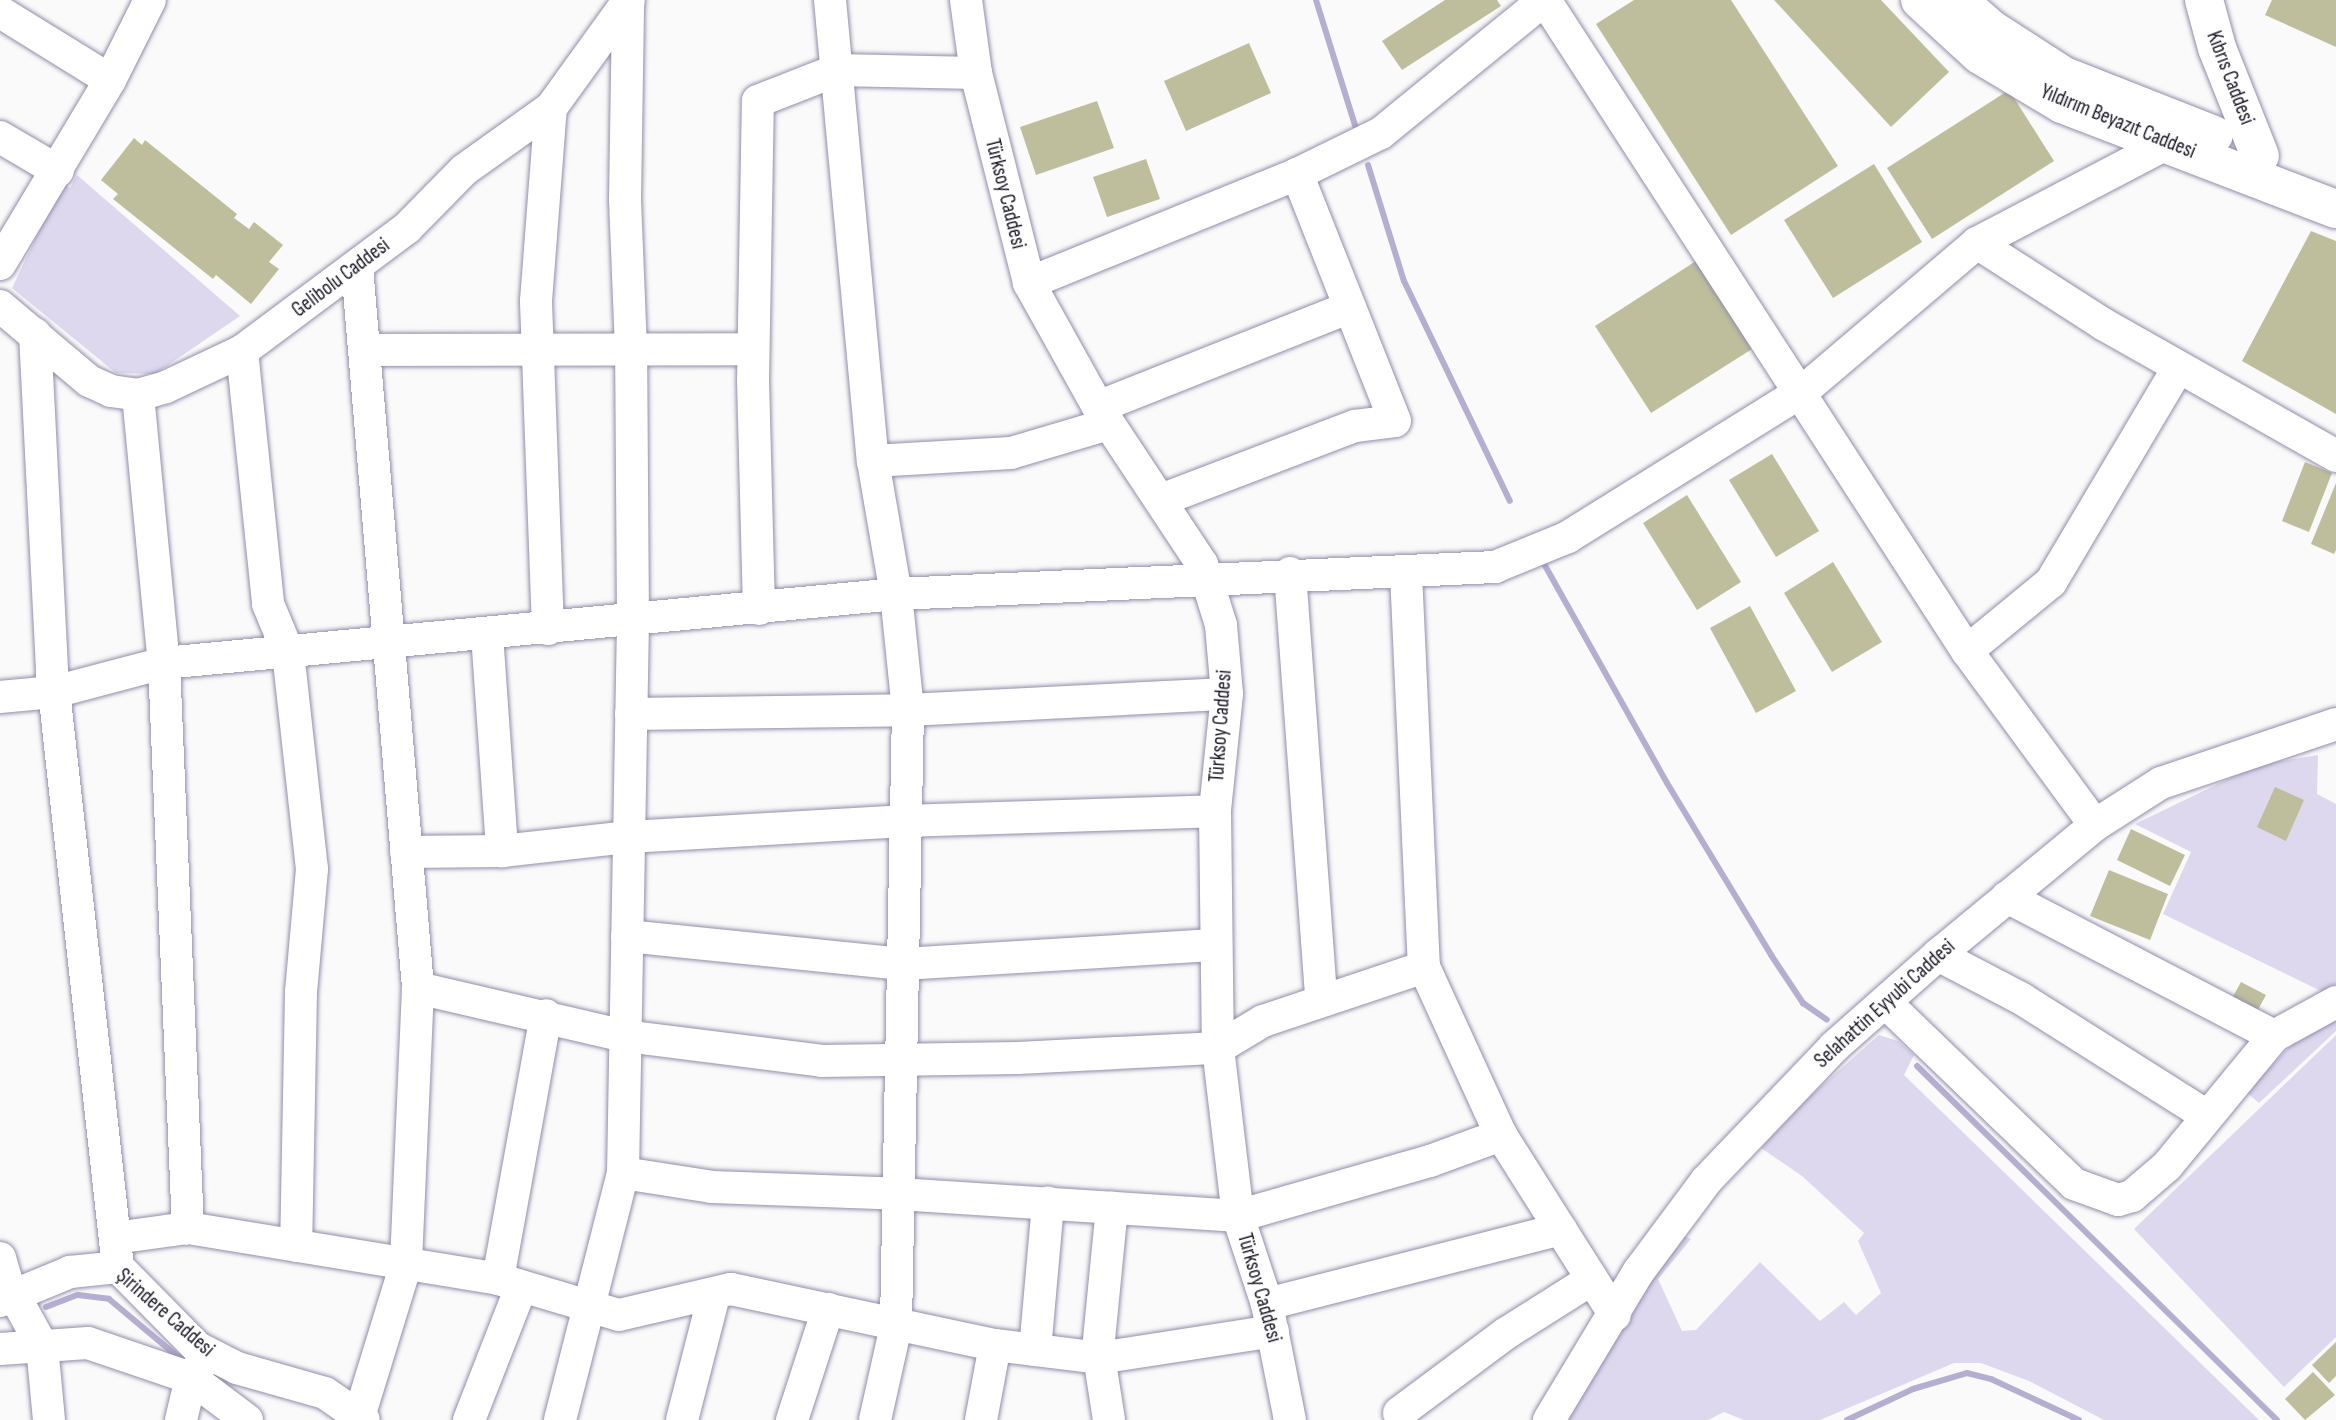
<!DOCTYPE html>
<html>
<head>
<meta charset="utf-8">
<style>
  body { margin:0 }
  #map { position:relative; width:2336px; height:1420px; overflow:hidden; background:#fafafa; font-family:"Sofia Sans Condensed",sans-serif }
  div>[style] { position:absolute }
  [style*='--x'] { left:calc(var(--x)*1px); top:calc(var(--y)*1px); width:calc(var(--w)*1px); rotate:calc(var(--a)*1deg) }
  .green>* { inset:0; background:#ddd8ee }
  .stream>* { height:6px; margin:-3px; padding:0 3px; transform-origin:3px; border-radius:3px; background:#b6aed0 }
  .building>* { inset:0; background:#bebe9c }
  .roads { filter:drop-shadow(0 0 2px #938cac) drop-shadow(0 0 2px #938cac) }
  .minor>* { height:32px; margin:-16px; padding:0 16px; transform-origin:16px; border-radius:16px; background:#fff }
  .major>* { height:38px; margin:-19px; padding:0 19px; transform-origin:19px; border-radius:19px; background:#fff }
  span { translate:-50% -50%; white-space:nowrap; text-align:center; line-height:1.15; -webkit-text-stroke:5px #fff; paint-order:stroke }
  .street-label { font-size:21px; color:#1a1724 }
</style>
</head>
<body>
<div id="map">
  <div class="green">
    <i style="clip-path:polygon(77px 175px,240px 316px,155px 374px,116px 373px,12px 288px,62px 183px,70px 188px)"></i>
    <i style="clip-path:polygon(2318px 755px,2317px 794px,2336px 804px,2336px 987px,2325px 993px,2163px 914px,2191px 852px,2135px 824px,2257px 765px)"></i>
    <i style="clip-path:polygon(2336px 1017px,2336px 1031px,2259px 1103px,2246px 1092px,2301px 1035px)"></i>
    <i style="clip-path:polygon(1879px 1035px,1898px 1041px,1914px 1055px,1904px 1075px,2259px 1420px,2104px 1420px,2029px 1381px,1981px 1363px,1954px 1363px,1820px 1420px,1744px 1420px,1724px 1412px,1708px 1420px,1568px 1420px,1645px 1289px,1682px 1235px,1691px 1239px,1658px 1279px,1682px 1331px,1696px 1330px,1760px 1262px,1820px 1321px,1844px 1302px,1856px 1315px,1881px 1293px,1858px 1241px,1864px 1233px,1802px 1176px,1761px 1148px,1808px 1098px)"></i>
    <i style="clip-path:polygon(2336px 1035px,2336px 1337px,2284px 1387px,2134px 1229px)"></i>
  </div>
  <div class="stream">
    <i style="--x:1316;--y:0;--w:138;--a:72.7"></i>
    <i style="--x:1368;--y:165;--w:121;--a:72.8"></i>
    <i style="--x:1404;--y:281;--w:244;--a:64.3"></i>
    <i style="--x:1543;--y:562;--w:253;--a:60.7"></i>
    <i style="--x:1667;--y:783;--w:201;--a:58.8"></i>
    <i style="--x:1771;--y:955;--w:58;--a:56.3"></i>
    <i style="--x:1803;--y:1003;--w:29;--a:35"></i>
    <i style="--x:1917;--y:1066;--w:505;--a:44.52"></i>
    <i style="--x:46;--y:1307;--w:34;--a:-21"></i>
    <i style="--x:78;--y:1295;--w:31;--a:7"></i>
    <i style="--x:109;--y:1299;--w:97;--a:40"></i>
    <i style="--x:1847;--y:1420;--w:73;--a:-25.2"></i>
    <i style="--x:1913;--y:1389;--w:56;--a:-16.5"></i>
    <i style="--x:1967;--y:1373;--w:25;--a:14"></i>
    <i style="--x:1991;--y:1379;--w:97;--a:25"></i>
  </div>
  <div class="building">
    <i style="clip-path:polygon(1445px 0,1497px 0,1501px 6px,1402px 70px,1382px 41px)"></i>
    <i style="clip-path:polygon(1634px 0,1731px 0,1838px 166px,1731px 235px,1596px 24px)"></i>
    <i style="clip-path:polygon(1774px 0,1881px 0,1949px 72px,1891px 127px)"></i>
    <i style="clip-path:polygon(2272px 0,2336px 0,2336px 47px,2265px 15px)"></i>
    <i style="clip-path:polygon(1249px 43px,1271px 93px,1186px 131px,1164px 81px)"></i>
    <i style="clip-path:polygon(2009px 90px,2054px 161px,1932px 239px,1887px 168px)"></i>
    <i style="clip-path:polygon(1097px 101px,1114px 148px,1036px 175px,1020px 127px)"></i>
    <i style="clip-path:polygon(134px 138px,142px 145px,145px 140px,237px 214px,234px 218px,249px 229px,254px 222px,283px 245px,269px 262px,279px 269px,251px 304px,216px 275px,213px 279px,113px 199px,118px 194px,101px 180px)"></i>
    <i style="clip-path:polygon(1146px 159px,1160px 199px,1107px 217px,1093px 177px)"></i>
    <i style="clip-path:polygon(1874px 164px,1922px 242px,1833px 298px,1784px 220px)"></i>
    <i style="clip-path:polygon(2311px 231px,2336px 241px,2336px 414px,2242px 361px)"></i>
    <i style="clip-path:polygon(1696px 261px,1752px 349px,1651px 413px,1595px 326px)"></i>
    <i style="clip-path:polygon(1772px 454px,1819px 531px,1776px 557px,1729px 480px)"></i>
    <i style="clip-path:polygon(2305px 462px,2332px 473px,2309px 532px,2282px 521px)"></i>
    <i style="clip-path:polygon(2336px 483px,2336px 550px,2334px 554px,2311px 544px)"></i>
    <i style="clip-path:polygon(1687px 495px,1741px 582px,1697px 610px,1643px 523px)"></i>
    <i style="clip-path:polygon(1833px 562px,1882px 642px,1832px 672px,1784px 593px)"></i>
    <i style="clip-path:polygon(1750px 606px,1796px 691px,1756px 713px,1710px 628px)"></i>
    <i style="clip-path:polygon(2275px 787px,2304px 800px,2286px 841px,2257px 827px)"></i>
    <i style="clip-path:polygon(2131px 829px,2185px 855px,2170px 886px,2117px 860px)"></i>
    <i style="clip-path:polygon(2109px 870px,2168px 894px,2150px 940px,2090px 916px)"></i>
    <i style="clip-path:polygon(2241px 982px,2266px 995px,2255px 1015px,2230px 1002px)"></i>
    <i style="clip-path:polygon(2336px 1342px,2336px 1376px,2329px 1383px,2312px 1365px)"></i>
    <i style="clip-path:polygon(2313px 1372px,2335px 1395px,2305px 1420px,2285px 1399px)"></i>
  </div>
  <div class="roads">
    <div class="minor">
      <i style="--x:830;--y:0;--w:463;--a:84.7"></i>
      <i style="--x:873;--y:461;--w:135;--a:80.2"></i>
      <i style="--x:896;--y:594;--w:117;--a:84.1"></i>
      <i style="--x:908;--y:710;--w:616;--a:91.12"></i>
      <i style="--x:896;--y:1326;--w:96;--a:102.6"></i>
      <i style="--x:966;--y:0;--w:74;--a:82.2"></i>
      <i style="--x:976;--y:73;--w:217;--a:75.8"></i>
      <i style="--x:1029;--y:283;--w:142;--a:60.9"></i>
      <i style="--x:1098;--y:407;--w:188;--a:56.5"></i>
      <i style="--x:1202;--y:564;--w:64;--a:72.7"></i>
      <i style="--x:1221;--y:625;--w:69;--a:85"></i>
      <i style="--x:1227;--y:694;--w:118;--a:95.9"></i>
      <i style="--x:1215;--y:811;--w:237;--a:89.3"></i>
      <i style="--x:1218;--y:1048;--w:169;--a:83.2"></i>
      <i style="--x:1238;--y:1216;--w:93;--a:71.8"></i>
      <i style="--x:1267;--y:1304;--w:118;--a:78.8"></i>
      <i style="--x:1545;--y:0;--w:776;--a:57.05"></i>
      <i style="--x:1967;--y:651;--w:216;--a:53.7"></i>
      <i style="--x:0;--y:12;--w:129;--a:31.7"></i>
      <i style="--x:0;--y:137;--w:67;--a:30.4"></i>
      <i style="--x:1977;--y:243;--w:150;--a:32.7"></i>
      <i style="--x:2103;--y:324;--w:268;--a:29.5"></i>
      <i style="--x:0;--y:264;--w:214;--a:-59.1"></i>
      <i style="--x:110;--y:80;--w:89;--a:-63.4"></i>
      <i style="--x:357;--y:267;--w:724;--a:85.16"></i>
      <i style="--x:418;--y:988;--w:276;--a:92.5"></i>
      <i style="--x:406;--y:1264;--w:163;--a:107.1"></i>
      <i style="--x:1029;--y:283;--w:289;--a:-22.1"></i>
      <i style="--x:1297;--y:174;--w:93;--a:-26"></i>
      <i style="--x:1381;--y:133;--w:210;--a:-39.2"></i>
      <i style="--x:0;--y:306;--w:116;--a:40.1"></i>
      <i style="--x:89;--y:381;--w:24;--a:24"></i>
      <i style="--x:111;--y:391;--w:27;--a:8"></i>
      <i style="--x:138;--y:395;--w:29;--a:-16"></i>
      <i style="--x:166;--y:387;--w:84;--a:-25.3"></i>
      <i style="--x:242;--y:351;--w:206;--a:-36.7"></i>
      <i style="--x:407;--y:228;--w:81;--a:-45.5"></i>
      <i style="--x:464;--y:170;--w:107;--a:-35.5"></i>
      <i style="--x:551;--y:108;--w:133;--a:-54.2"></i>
      <i style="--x:35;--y:334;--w:339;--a:87.1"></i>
      <i style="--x:52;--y:673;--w:598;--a:83.66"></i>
      <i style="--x:364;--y:350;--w:389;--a:-0.1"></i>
      <i style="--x:242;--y:351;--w:254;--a:84.1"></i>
      <i style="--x:268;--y:604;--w:52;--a:67.4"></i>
      <i style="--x:288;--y:652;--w:218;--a:83.7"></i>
      <i style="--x:312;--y:869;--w:123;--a:95.1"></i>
      <i style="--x:301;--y:992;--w:254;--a:91.1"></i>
      <i style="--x:138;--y:395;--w:269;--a:84.5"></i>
      <i style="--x:164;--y:663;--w:566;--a:87.57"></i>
      <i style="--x:1098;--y:407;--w:271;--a:-21.6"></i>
      <i style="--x:873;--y:461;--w:138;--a:-3.3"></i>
      <i style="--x:1011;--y:453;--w:102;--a:-16.5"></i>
      <i style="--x:1161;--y:500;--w:208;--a:-20.9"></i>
      <i style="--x:1355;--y:426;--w:40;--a:-7.1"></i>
      <i style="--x:1395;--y:421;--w:266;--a:-111.6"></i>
      <i style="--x:1290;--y:573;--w:428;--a:85.8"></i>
      <i style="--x:1406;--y:573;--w:394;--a:87.4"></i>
      <i style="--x:1424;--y:967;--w:185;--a:65.4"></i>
      <i style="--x:1501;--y:1135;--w:213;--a:57.7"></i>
      <i style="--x:759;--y:609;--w:228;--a:-91.5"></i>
      <i style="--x:753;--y:381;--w:280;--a:-89"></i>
      <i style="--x:758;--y:101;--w:85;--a:-21.4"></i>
      <i style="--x:837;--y:70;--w:139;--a:1.2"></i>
      <i style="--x:548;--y:629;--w:328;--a:-92.1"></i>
      <i style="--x:536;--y:301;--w:194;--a:-85.6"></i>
      <i style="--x:487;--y:634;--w:218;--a:86"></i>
      <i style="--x:1967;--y:651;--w:109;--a:-39.4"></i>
      <i style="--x:2051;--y:582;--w:249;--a:-59.3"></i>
      <i style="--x:0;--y:697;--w:54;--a:-5.3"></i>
      <i style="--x:54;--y:692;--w:114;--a:-14.8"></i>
      <i style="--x:164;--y:663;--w:735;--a:-5.38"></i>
      <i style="--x:896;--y:594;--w:600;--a:-2.58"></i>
      <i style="--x:1495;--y:567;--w:79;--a:-22.3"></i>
      <i style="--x:1568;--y:537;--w:277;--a:-31.9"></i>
      <i style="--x:1803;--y:391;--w:228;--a:-40.4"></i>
      <i style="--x:1977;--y:243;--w:216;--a:-27.6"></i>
      <i style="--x:631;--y:714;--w:277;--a:-0.8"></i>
      <i style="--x:908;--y:710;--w:319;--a:-2.9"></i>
      <i style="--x:406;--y:852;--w:96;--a:-0.6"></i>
      <i style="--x:502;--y:851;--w:128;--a:-6.3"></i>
      <i style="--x:629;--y:837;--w:274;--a:-3.3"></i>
      <i style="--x:903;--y:821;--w:312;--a:-1.8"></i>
      <i style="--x:2007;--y:897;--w:301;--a:27.5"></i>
      <i style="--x:627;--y:936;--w:277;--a:5.8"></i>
      <i style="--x:903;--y:964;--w:311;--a:-3.5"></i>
      <i style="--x:1938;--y:955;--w:95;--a:27.6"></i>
      <i style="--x:2022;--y:999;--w:219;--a:32.3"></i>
      <i style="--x:418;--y:988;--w:212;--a:13.1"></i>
      <i style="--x:625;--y:1036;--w:199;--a:7.2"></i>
      <i style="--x:822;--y:1061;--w:196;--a:-0.9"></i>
      <i style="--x:1018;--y:1058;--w:200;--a:-2.9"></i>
      <i style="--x:1218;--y:1048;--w:52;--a:-31"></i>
      <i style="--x:1263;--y:1021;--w:170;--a:-18.5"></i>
      <i style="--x:1885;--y:1002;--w:262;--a:43.9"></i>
      <i style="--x:2074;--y:1184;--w:47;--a:20"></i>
      <i style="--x:2118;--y:1200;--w:15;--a:-16"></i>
      <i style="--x:2132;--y:1196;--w:46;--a:-40.6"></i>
      <i style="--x:2167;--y:1166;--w:168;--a:-50.5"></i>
      <i style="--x:2274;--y:1036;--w:71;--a:-28.7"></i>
      <i style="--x:623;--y:1173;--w:90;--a:8.9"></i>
      <i style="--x:712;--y:1187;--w:187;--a:2.1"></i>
      <i style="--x:899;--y:1194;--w:340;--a:3.7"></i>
      <i style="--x:1238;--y:1216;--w:200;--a:-16"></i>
      <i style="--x:1430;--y:1161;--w:76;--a:-20.1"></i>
      <i style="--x:115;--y:1238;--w:74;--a:-7.8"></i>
      <i style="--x:188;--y:1228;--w:314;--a:9.3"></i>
      <i style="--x:498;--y:1279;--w:126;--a:16.6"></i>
      <i style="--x:619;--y:1315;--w:115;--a:-13.1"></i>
      <i style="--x:731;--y:1289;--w:270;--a:12"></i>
      <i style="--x:995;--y:1345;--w:105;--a:7.1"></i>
      <i style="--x:1099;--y:1358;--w:176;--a:-8.8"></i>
      <i style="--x:0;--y:1258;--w:25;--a:74"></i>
      <i style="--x:7;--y:1282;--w:73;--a:61.3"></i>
      <i style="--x:42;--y:1346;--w:74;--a:84.6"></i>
      <i style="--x:498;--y:1279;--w:268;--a:-79.7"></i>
      <i style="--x:0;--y:1301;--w:76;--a:-22.5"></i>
      <i style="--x:70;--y:1272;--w:48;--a:-5.9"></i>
      <i style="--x:118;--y:1267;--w:114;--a:45.4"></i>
      <i style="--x:198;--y:1348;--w:44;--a:27.1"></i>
      <i style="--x:237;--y:1368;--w:91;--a:15.9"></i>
      <i style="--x:325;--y:1393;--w:47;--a:34.7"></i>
      <i style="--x:1267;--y:1304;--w:303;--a:-14.3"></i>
      <i style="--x:0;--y:1349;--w:88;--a:-3.9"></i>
      <i style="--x:88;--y:1343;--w:109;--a:18.8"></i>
      <i style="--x:191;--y:1378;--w:70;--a:36.9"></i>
      <i style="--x:1035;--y:1350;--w:148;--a:-84.9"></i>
      <i style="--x:1399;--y:1413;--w:132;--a:-36.7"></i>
      <i style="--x:1505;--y:1334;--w:103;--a:-32.3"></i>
      <i style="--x:181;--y:1420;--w:43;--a:-76.6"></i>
      <i style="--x:191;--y:1378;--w:19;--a:-54"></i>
      <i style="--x:469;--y:1420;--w:143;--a:-68.6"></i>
      <i style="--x:560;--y:1420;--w:255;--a:-75.7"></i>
      <i style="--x:623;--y:1173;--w:552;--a:-88.96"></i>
      <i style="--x:633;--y:621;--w:272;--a:-90.4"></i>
      <i style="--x:631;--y:349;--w:149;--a:-92.3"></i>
      <i style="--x:625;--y:200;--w:199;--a:-89.1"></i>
      <i style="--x:682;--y:1420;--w:129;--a:-75.6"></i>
      <i style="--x:792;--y:1420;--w:117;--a:-72"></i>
      <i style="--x:981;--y:1420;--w:76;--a:-79.4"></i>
      <i style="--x:1109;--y:1420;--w:71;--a:-98.9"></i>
      <i style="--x:1098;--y:1350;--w:143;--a:-84.4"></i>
      <i style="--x:1549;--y:1420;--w:174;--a:-58.9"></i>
      <i style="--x:1639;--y:1271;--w:112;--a:-53.3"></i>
      <i style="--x:1706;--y:1181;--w:185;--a:-46.3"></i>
      <i style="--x:1834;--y:1047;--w:139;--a:-41.5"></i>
      <i style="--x:1938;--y:955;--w:204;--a:-39.6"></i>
      <i style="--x:2095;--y:825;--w:78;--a:-32.5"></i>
      <i style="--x:2161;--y:783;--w:185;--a:-18.6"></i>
    </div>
    <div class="major">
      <i style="--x:1920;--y:0;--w:81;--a:42.5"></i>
      <i style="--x:1980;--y:55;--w:96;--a:30.9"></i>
      <i style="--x:2062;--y:104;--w:293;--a:21"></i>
      <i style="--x:1958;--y:0;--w:44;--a:41.3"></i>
      <i style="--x:1991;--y:29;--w:87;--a:32.8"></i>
      <i style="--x:2064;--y:76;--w:161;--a:21.5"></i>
      <i style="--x:2204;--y:0;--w:50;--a:74.8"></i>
      <i style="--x:2217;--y:48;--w:116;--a:68.3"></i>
    </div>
  </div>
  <div class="street-label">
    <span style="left:2230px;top:78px;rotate:69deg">Kıbrıs Caddesi</span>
    <span style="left:2118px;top:122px;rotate:22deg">Yıldırım Beyazıt Caddesi</span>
    <span style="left:1005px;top:194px;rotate:76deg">Türksoy Caddesi</span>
    <span style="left:341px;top:278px;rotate:-37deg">Gelibolu Caddesi</span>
    <span style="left:1221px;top:726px;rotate:-86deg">Türksoy Caddesi</span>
    <span style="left:1885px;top:1004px;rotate:-42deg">Selahattin Eyyubi Caddesi</span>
    <span style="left:1259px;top:1288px;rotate:74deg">Türksoy Caddesi</span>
    <span style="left:165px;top:1313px;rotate:41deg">Şirindere Caddesi</span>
  </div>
</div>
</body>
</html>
